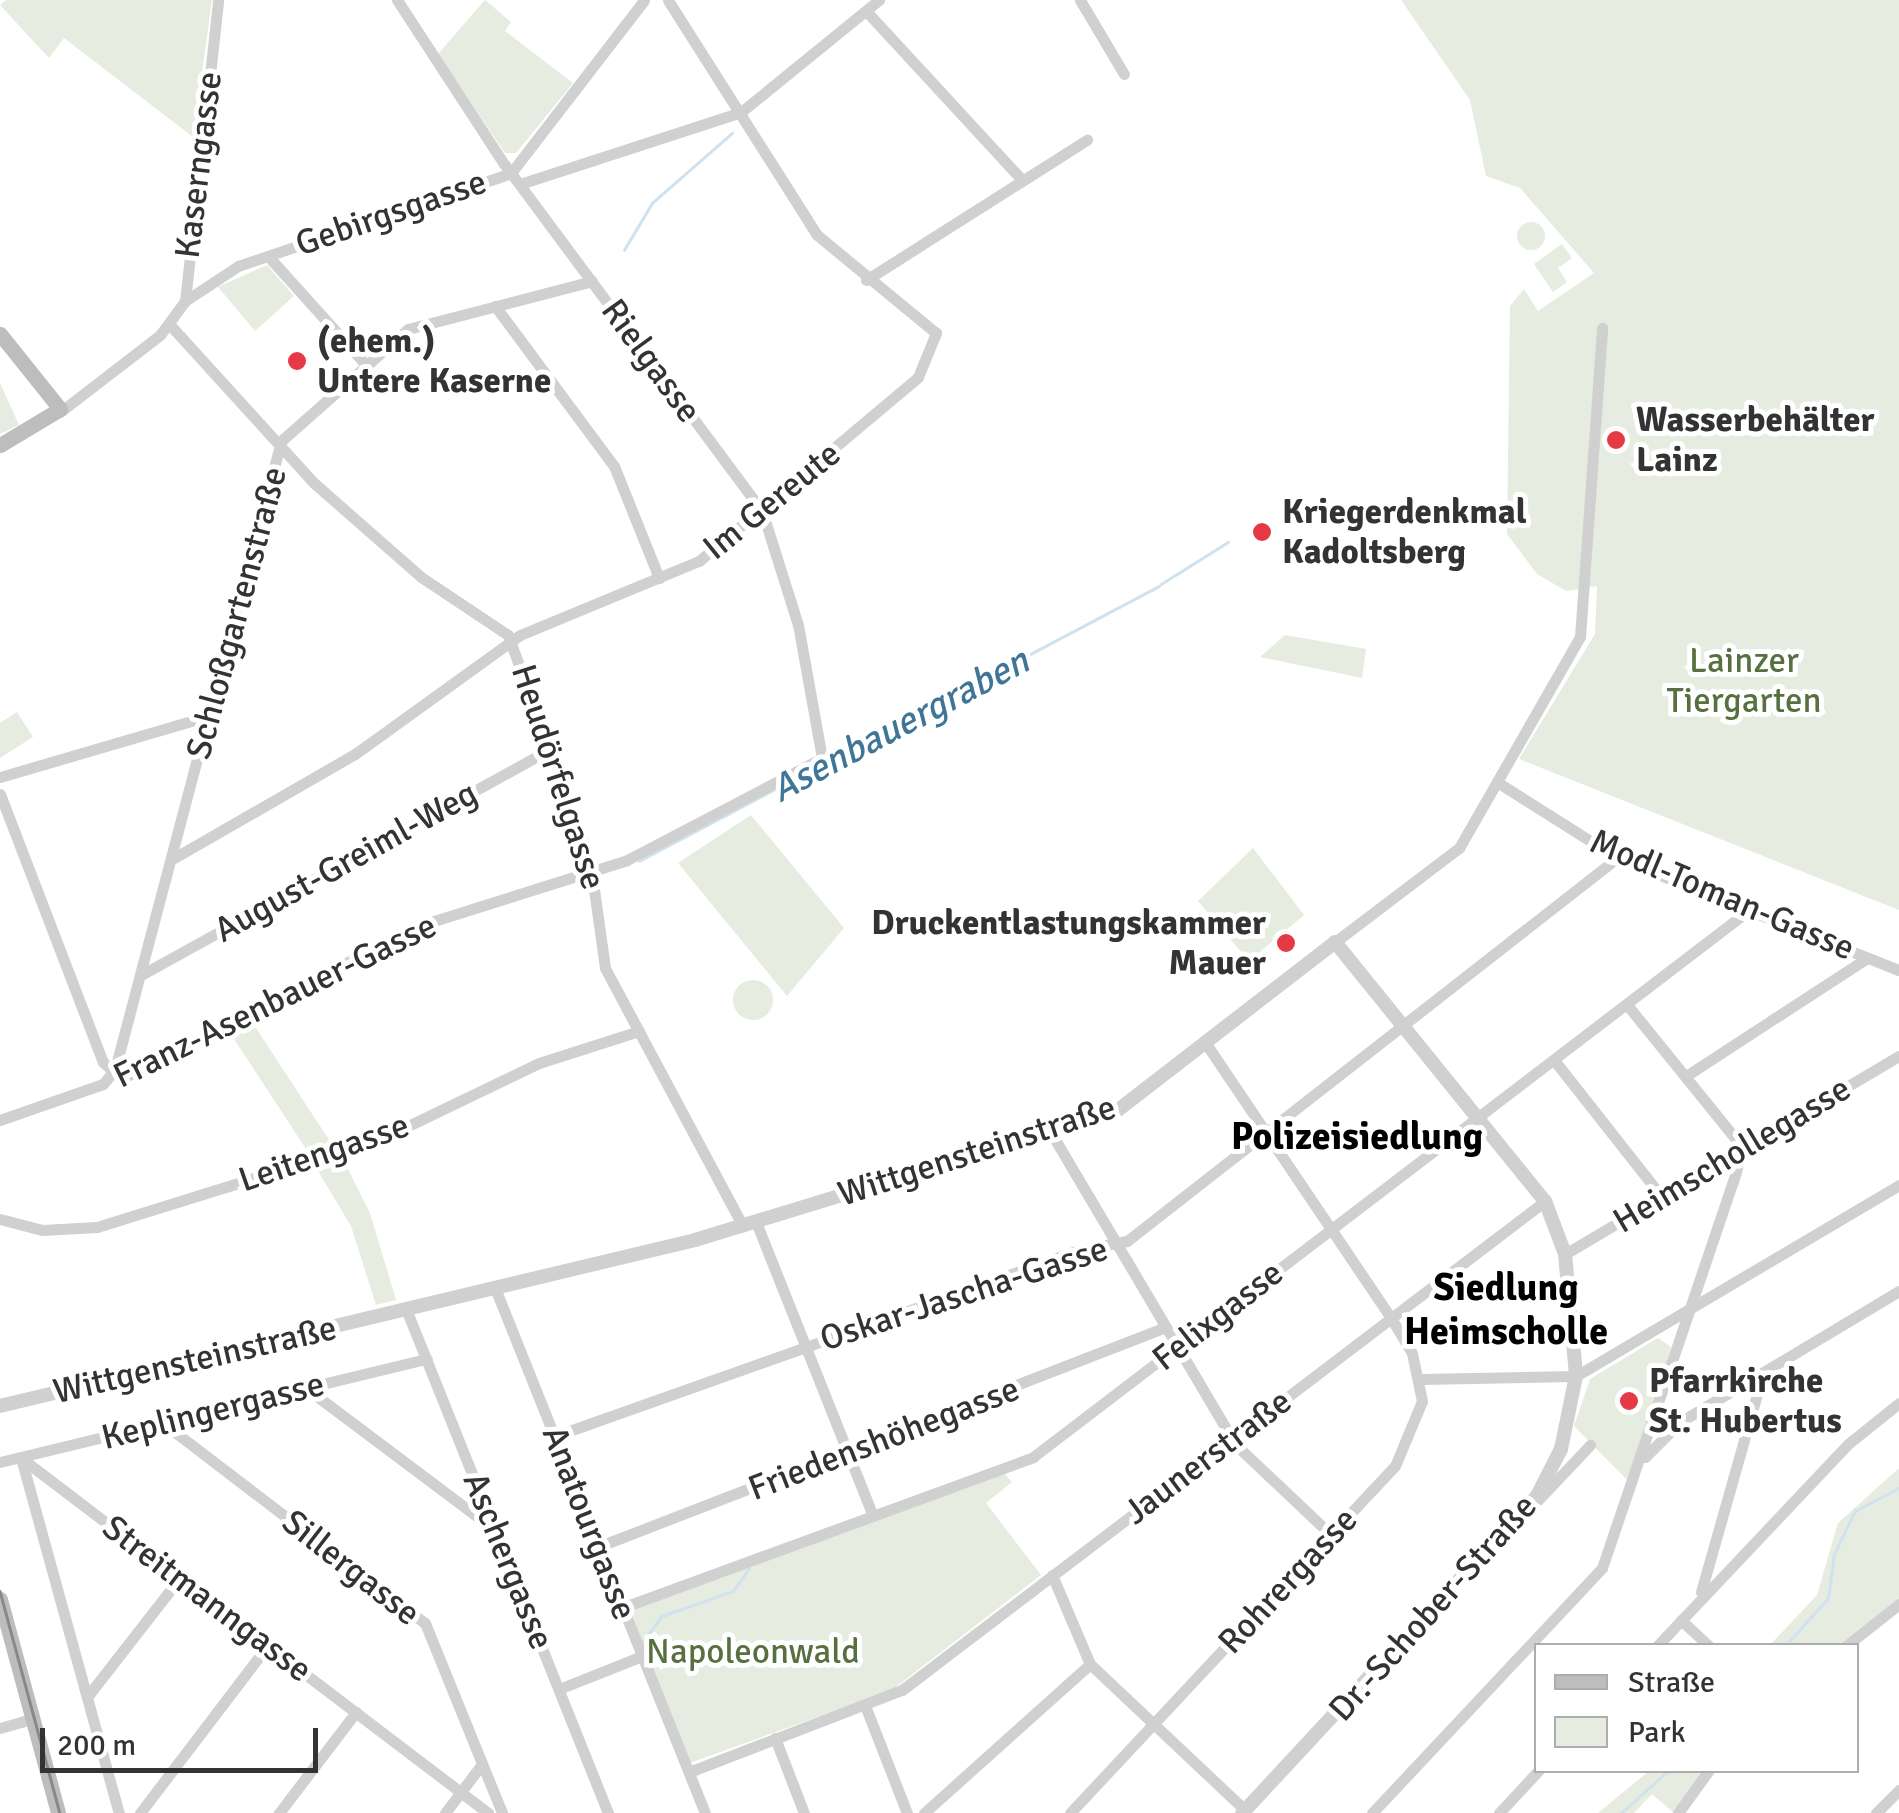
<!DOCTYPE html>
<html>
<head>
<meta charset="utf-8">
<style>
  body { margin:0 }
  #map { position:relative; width:1899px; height:1813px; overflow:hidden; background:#fff; font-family:Signika,sans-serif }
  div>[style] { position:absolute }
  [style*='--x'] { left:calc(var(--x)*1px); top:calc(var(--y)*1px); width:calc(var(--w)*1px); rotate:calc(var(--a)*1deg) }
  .green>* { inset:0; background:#e6ecdf }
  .round { border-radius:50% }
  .stream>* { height:2.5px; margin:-1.25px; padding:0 1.25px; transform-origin:1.25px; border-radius:1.25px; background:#cfe2ee }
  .minor>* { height:11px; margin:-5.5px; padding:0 5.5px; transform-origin:5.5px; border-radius:5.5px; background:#d0d0d0 }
  .tertiary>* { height:14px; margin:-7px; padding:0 7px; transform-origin:7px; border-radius:7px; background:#d0d0d0 }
  .secondary>* { height:15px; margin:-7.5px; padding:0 7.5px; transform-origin:7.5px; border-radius:7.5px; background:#bdbdbd }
  .tram>* { height:2.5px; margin:-1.25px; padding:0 1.25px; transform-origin:1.25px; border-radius:1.25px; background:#888 }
  .dots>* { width:28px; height:28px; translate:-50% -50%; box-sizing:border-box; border:5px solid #fff; border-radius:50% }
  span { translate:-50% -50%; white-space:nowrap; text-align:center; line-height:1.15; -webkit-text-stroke:10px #fff; paint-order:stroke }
  .street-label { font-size:35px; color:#333 }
  .poi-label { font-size:35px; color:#333; font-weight:700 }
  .left { translate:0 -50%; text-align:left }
  .right { translate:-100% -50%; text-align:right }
  .park-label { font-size:35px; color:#56703f }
  .water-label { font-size:38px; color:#3f7597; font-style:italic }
  .neighbourhood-label { font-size:38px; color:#000; font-weight:700 }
  .legend { position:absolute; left:1534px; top:1643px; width:325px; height:130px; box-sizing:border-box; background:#fff; border:2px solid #adadad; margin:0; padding:12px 18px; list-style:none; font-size:30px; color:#333 }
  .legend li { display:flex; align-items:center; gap:20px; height:50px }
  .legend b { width:50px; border:2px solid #adadad }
  .scale { position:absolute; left:40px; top:1728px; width:278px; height:45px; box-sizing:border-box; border:5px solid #333; border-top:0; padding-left:12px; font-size:30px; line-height:35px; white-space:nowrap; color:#333; -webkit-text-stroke:8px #fff; paint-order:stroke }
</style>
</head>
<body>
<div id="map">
  <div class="green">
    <i style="clip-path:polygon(6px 0,212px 0,193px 137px,64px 38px,49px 58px,0 5px)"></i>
    <i style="clip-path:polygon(485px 0,511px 22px,505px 31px,573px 83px,516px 153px,505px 153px,438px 54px)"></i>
    <i style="clip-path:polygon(1401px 0,1899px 0,1899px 910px,1519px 759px,1595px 634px,1597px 586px,1566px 591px,1537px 574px,1507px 534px,1510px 306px,1524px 289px,1538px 311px,1594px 273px,1520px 188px,1486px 176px,1470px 100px)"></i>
    <i class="round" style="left:1517px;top:222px;width:28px;height:28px"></i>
    <i style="clip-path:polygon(1562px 244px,1572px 258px,1558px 268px,1567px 282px,1553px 292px,1534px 264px)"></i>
    <i style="clip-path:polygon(267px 265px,294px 296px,255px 331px,218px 287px)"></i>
    <i style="clip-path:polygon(0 383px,19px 425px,0 434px)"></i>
    <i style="clip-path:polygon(1285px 635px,1366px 649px,1362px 678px,1260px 657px)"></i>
    <i style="clip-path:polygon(17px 712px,33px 737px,0 758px,0 723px)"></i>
    <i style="clip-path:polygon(751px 815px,844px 928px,787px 996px,678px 863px)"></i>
    <i style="clip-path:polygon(1253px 848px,1304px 915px,1249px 961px,1198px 901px)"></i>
    <i class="round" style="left:733px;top:980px;width:40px;height:40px"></i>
    <i style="clip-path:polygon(254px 1025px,333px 1146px,310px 1155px,232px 1036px)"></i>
    <i style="clip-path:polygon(342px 1157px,370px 1213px,396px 1300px,376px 1305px,351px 1226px,315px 1166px)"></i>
    <i style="clip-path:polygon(1658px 1338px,1671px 1347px,1631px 1484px,1574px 1426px,1590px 1379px)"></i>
    <i style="clip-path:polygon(1899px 1468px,1899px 1599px,1840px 1645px,1769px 1646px,1817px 1595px,1838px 1523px)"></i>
    <i style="clip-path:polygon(1004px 1473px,1012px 1482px,986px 1503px,1041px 1575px,892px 1690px,690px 1763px,630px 1610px)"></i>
    <i style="clip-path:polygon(1649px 1771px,1706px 1771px,1674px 1813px,1652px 1794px,1634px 1813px,1598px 1813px)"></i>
  </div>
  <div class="stream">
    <i style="--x:624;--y:250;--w:55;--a:-59.2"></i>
    <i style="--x:652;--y:203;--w:106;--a:-41.2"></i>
    <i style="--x:1161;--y:584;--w:79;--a:-32.1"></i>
    <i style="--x:639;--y:861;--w:588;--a:-27.87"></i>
    <i style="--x:643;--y:1641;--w:31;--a:-53"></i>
    <i style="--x:662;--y:1616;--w:75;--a:-19.4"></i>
    <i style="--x:733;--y:1591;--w:28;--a:-55"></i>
    <i style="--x:1785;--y:1646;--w:64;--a:-48.1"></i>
    <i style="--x:1828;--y:1598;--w:44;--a:-82.2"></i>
    <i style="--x:1834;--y:1554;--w:48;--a:-64"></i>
    <i style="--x:1855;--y:1511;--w:50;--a:-27.6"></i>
    <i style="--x:1621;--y:1813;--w:64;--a:-41.9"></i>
  </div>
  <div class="minor">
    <i style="--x:1080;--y:0;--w:86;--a:59.3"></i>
    <i style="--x:867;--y:12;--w:227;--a:47.3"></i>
    <i style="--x:520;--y:184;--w:232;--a:-18"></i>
    <i style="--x:741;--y:112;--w:178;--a:-39.1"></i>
    <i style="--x:268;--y:256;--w:148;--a:48"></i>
    <i style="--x:866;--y:280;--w:262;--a:-32.4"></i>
    <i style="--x:185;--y:301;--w:64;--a:-33.4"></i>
    <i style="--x:238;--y:266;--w:288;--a:-18.8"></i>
    <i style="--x:511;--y:173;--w:218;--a:-52.4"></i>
    <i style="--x:495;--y:306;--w:199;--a:53.4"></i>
    <i style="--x:614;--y:466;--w:121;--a:68.1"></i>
    <i style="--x:171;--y:326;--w:212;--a:47.7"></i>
    <i style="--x:314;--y:483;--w:142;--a:41.3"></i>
    <i style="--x:421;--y:577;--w:105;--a:33.7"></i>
    <i style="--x:508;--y:635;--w:240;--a:70.1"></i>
    <i style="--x:590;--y:861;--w:108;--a:82"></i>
    <i style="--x:605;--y:968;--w:293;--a:61.9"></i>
    <i style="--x:60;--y:412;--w:126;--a:-37.6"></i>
    <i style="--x:160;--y:335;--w:42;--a:-53.7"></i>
    <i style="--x:185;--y:301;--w:303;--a:-83.7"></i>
    <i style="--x:0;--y:777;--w:218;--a:-16.3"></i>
    <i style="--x:1497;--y:782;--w:142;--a:32.3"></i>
    <i style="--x:1617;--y:858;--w:303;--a:21.7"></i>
    <i style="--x:0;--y:794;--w:287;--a:69"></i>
    <i style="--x:103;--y:1062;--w:25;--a:43"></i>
    <i style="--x:121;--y:1079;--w:334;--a:-27.3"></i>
    <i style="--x:418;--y:926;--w:219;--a:-17.5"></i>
    <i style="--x:627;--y:860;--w:220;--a:-27.6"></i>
    <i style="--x:822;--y:758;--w:135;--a:-100.2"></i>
    <i style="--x:798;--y:625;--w:120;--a:-107.5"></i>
    <i style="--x:762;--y:511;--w:432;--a:-126.6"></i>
    <i style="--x:504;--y:164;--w:196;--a:-123.1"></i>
    <i style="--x:174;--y:858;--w:209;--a:-29.9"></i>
    <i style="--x:355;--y:754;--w:203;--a:-35.8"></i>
    <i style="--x:520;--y:635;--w:194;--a:-22.5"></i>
    <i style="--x:699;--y:561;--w:286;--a:-40"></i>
    <i style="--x:918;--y:377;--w:48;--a:-67.8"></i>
    <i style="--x:936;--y:333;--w:154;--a:-140.5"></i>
    <i style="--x:817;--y:235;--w:278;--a:-122.4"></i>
    <i style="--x:1335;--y:942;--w:156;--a:-37.2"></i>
    <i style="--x:1459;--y:848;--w:243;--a:-60.2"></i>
    <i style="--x:1580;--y:637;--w:310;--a:-85.9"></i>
    <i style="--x:141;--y:975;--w:468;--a:-28.9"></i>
    <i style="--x:1554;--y:1060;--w:173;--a:51.8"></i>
    <i style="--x:1686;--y:1076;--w:216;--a:-33.1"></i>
    <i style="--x:0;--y:1120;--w:109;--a:-19.3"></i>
    <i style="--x:103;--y:1084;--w:19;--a:-51"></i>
    <i style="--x:115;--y:1069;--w:650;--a:-75.19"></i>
    <i style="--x:281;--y:441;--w:169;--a:-41.4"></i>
    <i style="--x:408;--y:329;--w:190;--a:-14.6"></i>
    <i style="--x:1050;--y:1131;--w:365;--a:59.4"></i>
    <i style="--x:1236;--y:1445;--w:129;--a:43.4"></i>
    <i style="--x:0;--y:1219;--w:43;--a:14.7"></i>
    <i style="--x:42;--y:1230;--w:55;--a:-3.1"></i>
    <i style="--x:97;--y:1227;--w:300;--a:-17.3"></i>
    <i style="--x:383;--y:1138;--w:173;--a:-25.7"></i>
    <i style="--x:539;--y:1063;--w:105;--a:-17.7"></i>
    <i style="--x:756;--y:1222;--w:314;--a:68.3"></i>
    <i style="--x:1565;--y:1254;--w:388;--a:-30.7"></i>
    <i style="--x:495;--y:1288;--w:565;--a:68.2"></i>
    <i style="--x:406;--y:1309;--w:543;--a:68.16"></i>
    <i style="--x:1421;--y:1379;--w:155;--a:-1.1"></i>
    <i style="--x:1576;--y:1376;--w:375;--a:-30.6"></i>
    <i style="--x:306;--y:1388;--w:235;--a:36.9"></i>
    <i style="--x:163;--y:1423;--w:330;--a:37.4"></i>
    <i style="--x:425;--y:1623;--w:205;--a:67.9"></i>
    <i style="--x:555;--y:1436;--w:556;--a:-19.54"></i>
    <i style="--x:1079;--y:1250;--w:49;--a:-10.6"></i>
    <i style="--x:1127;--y:1241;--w:622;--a:-38.01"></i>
    <i style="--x:1645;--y:1457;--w:49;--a:-45"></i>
    <i style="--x:1680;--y:1422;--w:255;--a:-30.9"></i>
    <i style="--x:21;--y:1458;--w:587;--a:37.24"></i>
    <i style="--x:21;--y:1458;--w:368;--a:74.6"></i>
    <i style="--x:0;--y:1462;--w:439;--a:-13.6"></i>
    <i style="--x:1538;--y:1500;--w:76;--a:-46.6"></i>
    <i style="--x:600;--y:1546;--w:607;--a:-21.15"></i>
    <i style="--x:1052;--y:1575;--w:97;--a:66.9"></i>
    <i style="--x:1090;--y:1664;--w:213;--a:43.3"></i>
    <i style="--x:1701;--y:1592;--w:224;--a:-74.2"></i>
    <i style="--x:624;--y:1607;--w:436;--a:-20.1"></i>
    <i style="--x:1033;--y:1457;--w:900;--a:-37.37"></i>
    <i style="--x:1681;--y:1620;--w:38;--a:43"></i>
    <i style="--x:1657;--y:1646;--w:278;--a:-46.6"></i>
    <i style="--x:1848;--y:1444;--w:65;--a:-38.8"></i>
    <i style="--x:1846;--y:1646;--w:68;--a:-38.4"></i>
    <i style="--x:559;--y:1689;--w:89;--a:-21.7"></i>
    <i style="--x:87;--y:1697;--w:150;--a:-52.1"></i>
    <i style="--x:866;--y:1708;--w:113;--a:68.7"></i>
    <i style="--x:0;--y:1728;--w:33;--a:-16"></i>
    <i style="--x:775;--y:1738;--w:80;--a:68.9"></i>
    <i style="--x:689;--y:1772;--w:228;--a:-21.1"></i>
    <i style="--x:902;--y:1690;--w:808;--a:-37.25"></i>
    <i style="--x:140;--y:1813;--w:211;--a:-52.7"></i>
    <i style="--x:279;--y:1813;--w:127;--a:-52.7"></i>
    <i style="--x:445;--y:1813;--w:61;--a:-52.9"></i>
    <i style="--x:924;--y:1813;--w:223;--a:-41.9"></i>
    <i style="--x:1070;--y:1813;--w:475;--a:-46.9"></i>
    <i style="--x:1395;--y:1466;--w:70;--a:-67.4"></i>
    <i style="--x:1422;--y:1401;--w:49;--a:-101.8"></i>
    <i style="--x:1412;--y:1353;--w:41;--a:-121"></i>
    <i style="--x:1391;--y:1318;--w:333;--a:-124"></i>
    <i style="--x:1372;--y:1813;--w:336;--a:-46.8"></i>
    <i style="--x:1602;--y:1568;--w:408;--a:-71.3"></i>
    <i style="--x:1733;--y:1182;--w:35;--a:-74"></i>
    <i style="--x:1743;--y:1148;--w:184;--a:-129"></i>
    <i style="--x:1499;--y:1813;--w:59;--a:-47.1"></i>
    <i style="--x:1678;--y:1813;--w:53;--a:-54.2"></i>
    <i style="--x:1876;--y:1813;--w:33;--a:-45"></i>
  </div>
  <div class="tertiary">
    <i style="--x:0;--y:1406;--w:715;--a:-13.43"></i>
    <i style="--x:695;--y:1240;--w:417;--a:-17"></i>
    <i style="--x:1094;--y:1118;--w:25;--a:-18"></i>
    <i style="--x:1118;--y:1110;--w:274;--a:-37.7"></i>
    <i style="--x:1335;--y:942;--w:333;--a:51"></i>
    <i style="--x:1545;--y:1201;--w:57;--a:69.3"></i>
    <i style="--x:1565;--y:1254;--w:122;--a:84.8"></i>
    <i style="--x:1576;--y:1376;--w:75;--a:101.6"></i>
    <i style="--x:1561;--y:1449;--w:53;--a:117.1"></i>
    <i style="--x:1537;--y:1496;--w:433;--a:132.9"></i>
  </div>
  <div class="secondary">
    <i style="--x:0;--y:334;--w:96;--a:51.3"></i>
    <i style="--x:60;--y:409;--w:70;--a:149"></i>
    <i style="--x:0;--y:1599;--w:222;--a:74.8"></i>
  </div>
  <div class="tram">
    <i style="--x:0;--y:1591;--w:230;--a:74.9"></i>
  </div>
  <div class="dots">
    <i style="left:297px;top:361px;background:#e63946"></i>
    <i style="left:1616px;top:440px;background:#e63946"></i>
    <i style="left:1262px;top:532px;background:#e63946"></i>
    <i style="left:1286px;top:943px;background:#e63946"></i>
    <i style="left:1629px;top:1401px;background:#e63946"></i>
  </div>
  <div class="street-label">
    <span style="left:199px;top:165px;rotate:-83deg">Kaserngasse</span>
    <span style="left:391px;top:213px;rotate:-19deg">Gebirgsgasse</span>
    <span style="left:651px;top:361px;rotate:54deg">Rielgasse</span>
    <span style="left:772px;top:501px;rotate:-39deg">Im Gereute</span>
    <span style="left:237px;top:613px;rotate:-75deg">Schloßgartenstraße</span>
    <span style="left:558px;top:777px;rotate:72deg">Heudörfelgasse</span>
    <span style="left:346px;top:862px;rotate:-29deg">August-Greiml-Weg</span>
    <span style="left:1722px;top:895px;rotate:23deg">Modl-Toman-Gasse</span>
    <span style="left:275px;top:1001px;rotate:-26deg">Franz-Asenbauer-Gasse</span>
    <span style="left:977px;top:1151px;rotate:-18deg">Wittgensteinstraße</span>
    <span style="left:324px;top:1153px;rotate:-19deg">Leitengasse</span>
    <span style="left:1732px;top:1155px;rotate:-31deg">Heimschollegasse</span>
    <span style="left:964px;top:1294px;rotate:-18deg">Oskar-Jascha-Gasse</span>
    <span style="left:1218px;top:1316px;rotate:-38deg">Felixgasse</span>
    <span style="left:195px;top:1360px;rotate:-13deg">Wittgensteinstraße</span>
    <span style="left:213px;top:1411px;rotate:-14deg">Keplingergasse</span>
    <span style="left:884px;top:1439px;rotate:-21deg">Friedenshöhegasse</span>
    <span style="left:1208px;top:1457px;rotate:-37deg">Jaunerstraße</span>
    <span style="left:589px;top:1523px;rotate:69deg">Anatourgasse</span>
    <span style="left:508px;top:1561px;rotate:68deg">Aschergasse</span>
    <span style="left:351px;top:1568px;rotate:38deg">Sillergasse</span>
    <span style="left:1288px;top:1581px;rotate:-47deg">Rohrergasse</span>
    <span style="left:207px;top:1599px;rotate:37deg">Streitmanngasse</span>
    <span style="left:1433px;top:1608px;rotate:-48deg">Dr.-Schober-Straße</span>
  </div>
  <div class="poi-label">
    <span class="left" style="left:317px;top:361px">(ehem.)<br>Untere Kaserne</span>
    <span class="left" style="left:1636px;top:440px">Wasserbehälter<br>Lainz</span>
    <span class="left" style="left:1282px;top:532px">Kriegerdenkmal<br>Kadoltsberg</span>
    <span class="right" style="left:1266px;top:943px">Druckentlastungskammer<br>Mauer</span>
    <span class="left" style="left:1649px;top:1401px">Pfarrkirche<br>St. Hubertus</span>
  </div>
  <div class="park-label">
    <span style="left:1744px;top:681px">Lainzer<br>Tiergarten</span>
    <span style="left:753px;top:1652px">Napoleonwald</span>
  </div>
  <div class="water-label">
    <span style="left:900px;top:725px;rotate:-28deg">Asenbauergraben</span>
  </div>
  <div class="neighbourhood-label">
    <span style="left:1357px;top:1137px">Polizeisiedlung</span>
    <span style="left:1506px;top:1310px">Siedlung<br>Heimscholle</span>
  </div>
  <ul class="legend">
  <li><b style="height:12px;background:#bdbdbd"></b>Straße</li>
  <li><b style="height:28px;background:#e6ecdf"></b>Park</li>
  </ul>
  <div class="scale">200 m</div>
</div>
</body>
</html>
